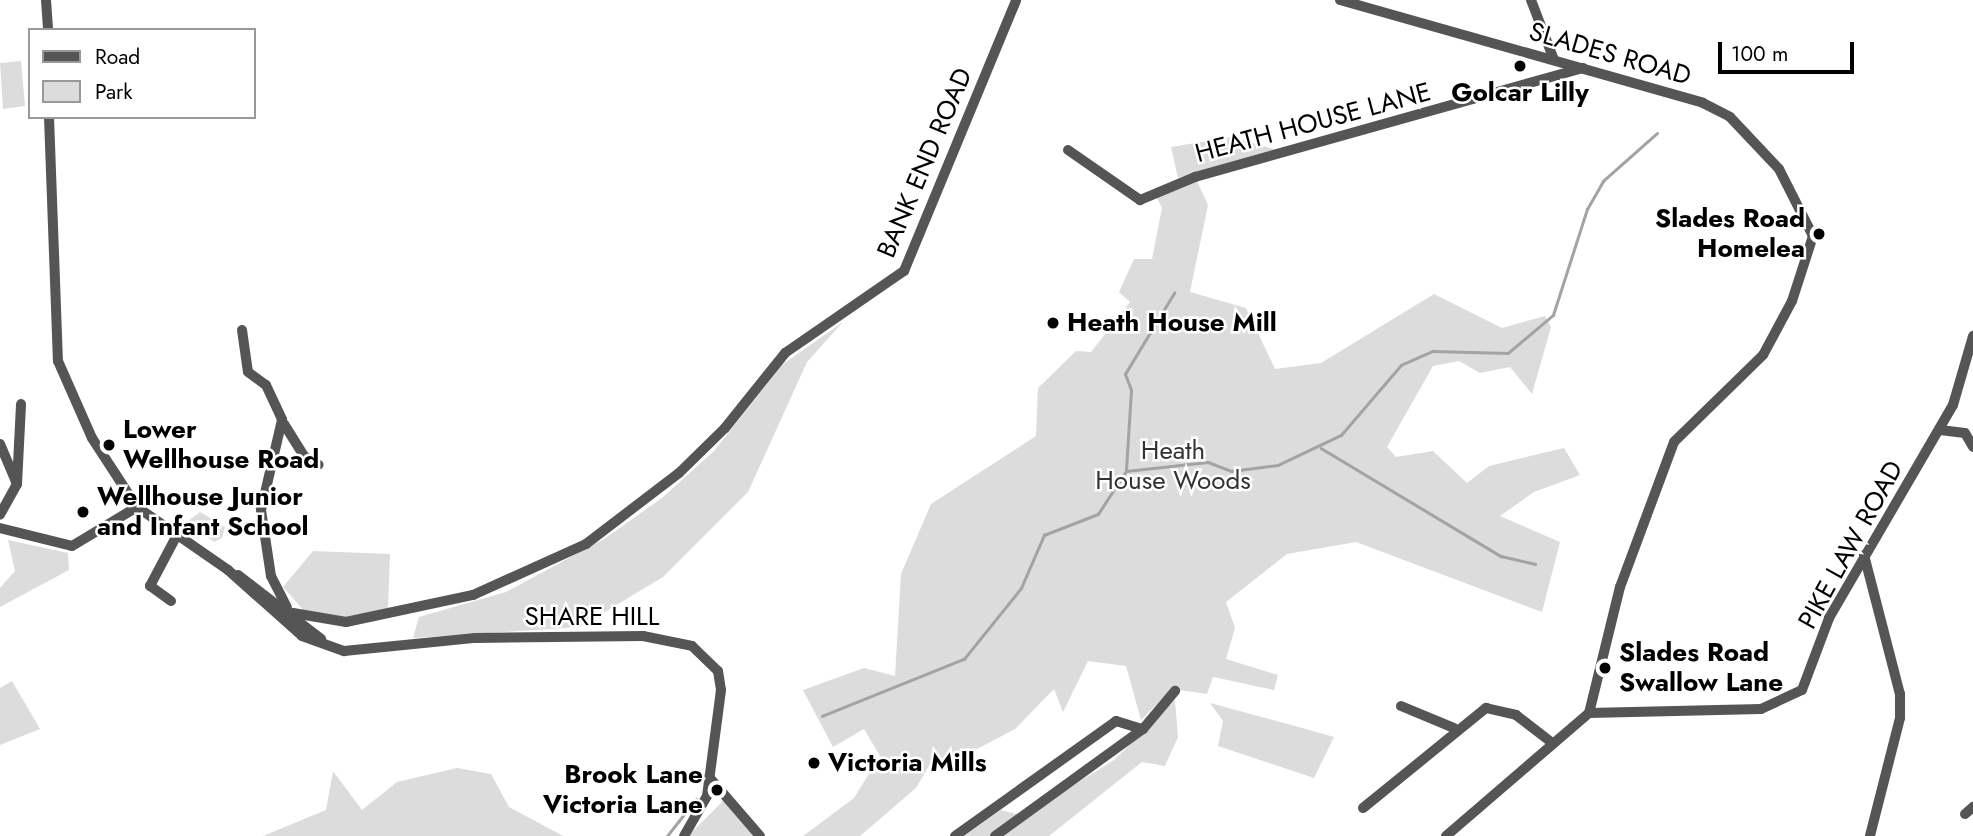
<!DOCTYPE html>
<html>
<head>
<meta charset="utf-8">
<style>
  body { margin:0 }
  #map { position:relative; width:1973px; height:836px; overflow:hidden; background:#fff; font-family:Jost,sans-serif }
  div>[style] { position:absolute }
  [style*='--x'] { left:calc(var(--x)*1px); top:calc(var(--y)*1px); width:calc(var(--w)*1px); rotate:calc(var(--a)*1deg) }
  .green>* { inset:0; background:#dcdcdc }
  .stream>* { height:2.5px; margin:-1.25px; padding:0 1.25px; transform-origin:1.25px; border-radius:1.25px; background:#a3a3a3 }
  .minor>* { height:10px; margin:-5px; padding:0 5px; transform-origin:5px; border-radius:5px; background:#555 }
  .dots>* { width:19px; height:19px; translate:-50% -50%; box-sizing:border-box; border:4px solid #fff; border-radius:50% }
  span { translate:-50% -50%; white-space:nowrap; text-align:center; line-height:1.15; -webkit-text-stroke:5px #fff; paint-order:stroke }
  .street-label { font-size:26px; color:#000 }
  .poi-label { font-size:26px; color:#000; font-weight:700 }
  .right { translate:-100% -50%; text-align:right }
  .left { translate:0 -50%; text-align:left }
  .park-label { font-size:26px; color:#333 }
  .legend { position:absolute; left:28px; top:28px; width:228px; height:91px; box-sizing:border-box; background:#fff; border:2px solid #999; margin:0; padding:9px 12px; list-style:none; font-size:21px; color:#000 }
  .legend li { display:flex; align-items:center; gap:14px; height:35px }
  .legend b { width:35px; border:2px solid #999 }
  .scale { position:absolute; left:1718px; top:42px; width:136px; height:32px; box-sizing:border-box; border:4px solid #000; border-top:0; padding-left:9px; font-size:21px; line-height:24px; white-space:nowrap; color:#000; -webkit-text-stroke:5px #fff; paint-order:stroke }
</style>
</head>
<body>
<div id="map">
  <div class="green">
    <i style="clip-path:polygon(21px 61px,25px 106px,3px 109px,0 63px)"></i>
    <i style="clip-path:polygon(1232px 137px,1277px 150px,1178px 178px,1171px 147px)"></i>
    <i style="clip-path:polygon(1195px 177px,1208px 205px,1190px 292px,1246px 308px,1275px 369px,1321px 363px,1434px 294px,1502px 328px,1545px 316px,1551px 327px,1532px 394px,1510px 367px,1480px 373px,1459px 361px,1433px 366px,1387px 447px,1396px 457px,1433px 451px,1467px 483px,1489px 466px,1564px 448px,1580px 475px,1534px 492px,1500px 516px,1560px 542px,1542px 612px,1356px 542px,1287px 554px,1226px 602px,1235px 628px,1226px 659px,1278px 675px,1274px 690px,1213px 677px,1207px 694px,1172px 689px,1141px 720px,1126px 666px,1088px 661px,1063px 712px,1054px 689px,1015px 729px,960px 758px,930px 764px,916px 788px,860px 836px,803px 836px,854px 798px,880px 756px,864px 729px,833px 747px,803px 690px,864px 668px,895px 676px,901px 574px,931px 504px,1036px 436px,1038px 388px,1076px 351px,1091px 352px,1130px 302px,1119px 292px,1134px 259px,1152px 259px,1162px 208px,1156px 196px)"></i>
    <i style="clip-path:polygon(843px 322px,807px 362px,748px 492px,663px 577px,580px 627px,413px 638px,419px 617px,506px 592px,604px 539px,662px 498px,714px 451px,783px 364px)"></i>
    <i style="clip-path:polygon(200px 512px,225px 527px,222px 538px,214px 542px,188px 521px)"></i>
    <i style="clip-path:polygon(8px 540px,68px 553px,69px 570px,0 607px,0 588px,15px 571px)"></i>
    <i style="clip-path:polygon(313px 551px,390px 554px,388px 609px,343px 618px,305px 612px,283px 587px)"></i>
    <i style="clip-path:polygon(12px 681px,40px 729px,0 745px,0 688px)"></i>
    <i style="clip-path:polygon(1175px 700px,1178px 737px,1165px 766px,1142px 762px,1049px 836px,964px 836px,1001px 810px,1024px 816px,1114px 760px)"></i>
    <i style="clip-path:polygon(1210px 703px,1295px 726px,1334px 737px,1314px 778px,1218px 746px,1223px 721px)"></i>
    <i style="clip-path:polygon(457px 768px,491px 774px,509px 807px,563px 836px,263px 836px,326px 810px,333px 771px,362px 810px,397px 782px)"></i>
    <i style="clip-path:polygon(726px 798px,754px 836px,688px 836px)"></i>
  </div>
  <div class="stream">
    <i style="--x:1321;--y:448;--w:210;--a:31"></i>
    <i style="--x:1501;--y:556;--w:35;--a:13"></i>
    <i style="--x:1126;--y:470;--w:80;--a:-86.4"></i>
    <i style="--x:1131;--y:390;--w:17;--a:-111"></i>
    <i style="--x:1125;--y:374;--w:95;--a:-58.8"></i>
    <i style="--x:822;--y:716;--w:153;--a:-21.9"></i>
    <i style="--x:964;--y:659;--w:91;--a:-51.2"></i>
    <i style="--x:1021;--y:588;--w:58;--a:-66.5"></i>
    <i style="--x:1044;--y:535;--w:58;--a:-21.3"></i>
    <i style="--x:1098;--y:514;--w:51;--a:-56.9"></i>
    <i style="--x:1126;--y:471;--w:82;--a:-6.3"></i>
    <i style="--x:1208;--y:462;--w:25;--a:21"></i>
    <i style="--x:1231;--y:471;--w:47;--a:-7.3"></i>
    <i style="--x:1278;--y:465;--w:70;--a:-25.5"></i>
    <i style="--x:1341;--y:435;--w:92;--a:-49.4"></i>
    <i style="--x:1401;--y:365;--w:35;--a:-24"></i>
    <i style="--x:1433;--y:351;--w:75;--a:1.5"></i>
    <i style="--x:1508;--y:353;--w:59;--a:-40.2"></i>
    <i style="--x:1553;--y:315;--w:111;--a:-72.2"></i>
    <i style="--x:1587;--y:209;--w:32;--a:-60"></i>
    <i style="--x:1603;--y:181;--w:72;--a:-41.6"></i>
    <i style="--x:667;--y:836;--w:47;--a:-51.9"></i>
  </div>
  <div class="minor">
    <i style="--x:46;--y:0;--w:30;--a:86"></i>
    <i style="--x:1340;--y:0;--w:377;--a:15.8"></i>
    <i style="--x:1703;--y:103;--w:30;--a:27"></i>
    <i style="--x:1730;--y:117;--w:71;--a:46.7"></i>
    <i style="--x:1779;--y:169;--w:75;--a:63.1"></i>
    <i style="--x:1813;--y:236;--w:68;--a:107.9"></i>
    <i style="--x:1792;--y:301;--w:61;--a:118.2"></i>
    <i style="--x:1763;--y:355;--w:124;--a:135.7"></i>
    <i style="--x:1674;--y:442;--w:155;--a:110.4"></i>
    <i style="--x:1620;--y:587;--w:130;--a:103.8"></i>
    <i style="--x:1531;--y:0;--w:64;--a:69"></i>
    <i style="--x:49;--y:117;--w:244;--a:87.9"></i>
    <i style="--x:58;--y:361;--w:84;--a:66.2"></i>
    <i style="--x:92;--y:438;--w:82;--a:56.9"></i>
    <i style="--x:137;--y:507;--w:111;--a:34.7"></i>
    <i style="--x:228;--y:570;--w:99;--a:41.7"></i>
    <i style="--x:302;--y:636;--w:45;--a:19.7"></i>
    <i style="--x:344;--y:651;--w:132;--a:-5.7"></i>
    <i style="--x:475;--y:638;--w:168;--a:-0.7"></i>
    <i style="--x:643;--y:636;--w:50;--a:11.5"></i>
    <i style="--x:692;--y:646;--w:36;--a:44"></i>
    <i style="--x:718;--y:671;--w:19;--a:81"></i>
    <i style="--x:721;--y:690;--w:107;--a:97.5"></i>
    <i style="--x:707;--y:796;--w:46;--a:119.9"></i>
    <i style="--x:1068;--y:150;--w:88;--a:34.8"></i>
    <i style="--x:1140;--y:200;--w:60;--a:-22.7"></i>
    <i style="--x:1195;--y:177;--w:403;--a:-15.7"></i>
    <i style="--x:242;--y:330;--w:42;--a:81.9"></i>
    <i style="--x:248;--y:372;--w:22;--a:36"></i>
    <i style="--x:266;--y:385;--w:38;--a:65"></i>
    <i style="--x:282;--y:420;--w:92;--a:103.1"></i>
    <i style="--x:261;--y:510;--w:67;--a:81.4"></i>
    <i style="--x:271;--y:576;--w:35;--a:63"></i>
    <i style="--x:284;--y:424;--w:38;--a:58"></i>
    <i style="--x:304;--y:456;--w:17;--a:31"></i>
    <i style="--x:1940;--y:430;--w:25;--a:7"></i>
    <i style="--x:1965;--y:433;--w:16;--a:60"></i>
    <i style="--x:0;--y:444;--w:43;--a:67"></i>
    <i style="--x:17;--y:484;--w:35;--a:119"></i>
    <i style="--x:17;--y:484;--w:80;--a:-87.1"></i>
    <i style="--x:0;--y:528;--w:74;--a:14"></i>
    <i style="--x:72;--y:546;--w:76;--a:-31"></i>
    <i style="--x:1864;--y:555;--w:144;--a:75.5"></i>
    <i style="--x:1900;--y:694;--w:24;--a:90"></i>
    <i style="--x:1900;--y:718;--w:122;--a:104.3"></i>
    <i style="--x:238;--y:575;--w:105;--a:37.6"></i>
    <i style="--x:171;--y:601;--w:26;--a:-144"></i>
    <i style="--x:150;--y:586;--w:58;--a:-62.1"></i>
    <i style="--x:293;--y:613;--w:54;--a:9.6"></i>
    <i style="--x:346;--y:622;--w:130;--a:-12"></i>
    <i style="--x:473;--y:595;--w:124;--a:-24.3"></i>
    <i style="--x:586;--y:544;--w:117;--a:-37.4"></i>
    <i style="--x:679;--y:473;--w:64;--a:-44.4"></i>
    <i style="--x:725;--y:428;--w:96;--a:-51.3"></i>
    <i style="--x:785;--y:353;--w:145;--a:-34.6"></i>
    <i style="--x:904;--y:271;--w:293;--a:-67.5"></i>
    <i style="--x:1401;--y:706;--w:57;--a:22.5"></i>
    <i style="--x:1589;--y:713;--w:172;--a:-1.3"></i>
    <i style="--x:1761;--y:709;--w:45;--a:-24.9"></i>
    <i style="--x:1802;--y:690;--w:77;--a:-69.4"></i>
    <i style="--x:1829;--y:618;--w:246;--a:-59.8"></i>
    <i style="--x:1953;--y:405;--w:72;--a:-73.8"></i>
    <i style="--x:709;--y:777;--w:78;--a:49.2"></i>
    <i style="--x:1363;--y:808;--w:159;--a:-39.1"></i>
    <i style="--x:1486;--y:708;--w:31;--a:13"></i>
    <i style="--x:1516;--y:715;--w:44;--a:37.6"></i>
    <i style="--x:1965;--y:814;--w:11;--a:-41"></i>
    <i style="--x:955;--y:836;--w:198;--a:-35.5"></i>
    <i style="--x:1116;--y:721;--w:28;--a:17"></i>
    <i style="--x:995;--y:836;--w:183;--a:-35.9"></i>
    <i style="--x:1143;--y:729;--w:50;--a:-49.9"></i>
    <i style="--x:1446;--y:836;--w:189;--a:-40.7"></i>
  </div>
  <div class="dots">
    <i style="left:1520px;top:66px;background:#000"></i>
    <i style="left:1819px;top:234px;background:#000"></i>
    <i style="left:1053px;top:323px;background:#000"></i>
    <i style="left:109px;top:445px;background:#000"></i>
    <i style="left:83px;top:512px;background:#000"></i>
    <i style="left:1605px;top:668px;background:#000"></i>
    <i style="left:814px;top:763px;background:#000"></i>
    <i style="left:717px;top:790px;background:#000"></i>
  </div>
  <div class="street-label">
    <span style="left:1610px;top:54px;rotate:16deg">SLADES ROAD</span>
    <span style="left:1313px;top:123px;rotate:-15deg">HEATH HOUSE LANE</span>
    <span style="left:925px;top:163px;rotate:-67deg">BANK END ROAD</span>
    <span style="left:1851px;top:545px;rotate:-61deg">PIKE LAW ROAD</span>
    <span style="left:592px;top:617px">SHARE HILL</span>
  </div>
  <div class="poi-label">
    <span style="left:1520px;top:93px">Golcar Lilly</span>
    <span class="right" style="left:1805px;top:234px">Slades Road<br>Homelea</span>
    <span class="left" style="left:1067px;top:323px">Heath House Mill</span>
    <span class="left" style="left:123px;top:445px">Lower<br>Wellhouse Road</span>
    <span class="left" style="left:97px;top:512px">Wellhouse Junior<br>and Infant School</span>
    <span class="left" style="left:1619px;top:668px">Slades Road<br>Swallow Lane</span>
    <span class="left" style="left:828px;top:763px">Victoria Mills</span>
    <span class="right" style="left:703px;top:790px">Brook Lane<br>Victoria Lane</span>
  </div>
  <div class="park-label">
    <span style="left:1173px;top:466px">Heath<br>House Woods</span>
  </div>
  <ul class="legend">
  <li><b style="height:9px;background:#555"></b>Road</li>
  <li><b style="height:19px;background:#dcdcdc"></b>Park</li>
  </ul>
  <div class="scale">100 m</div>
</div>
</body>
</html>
